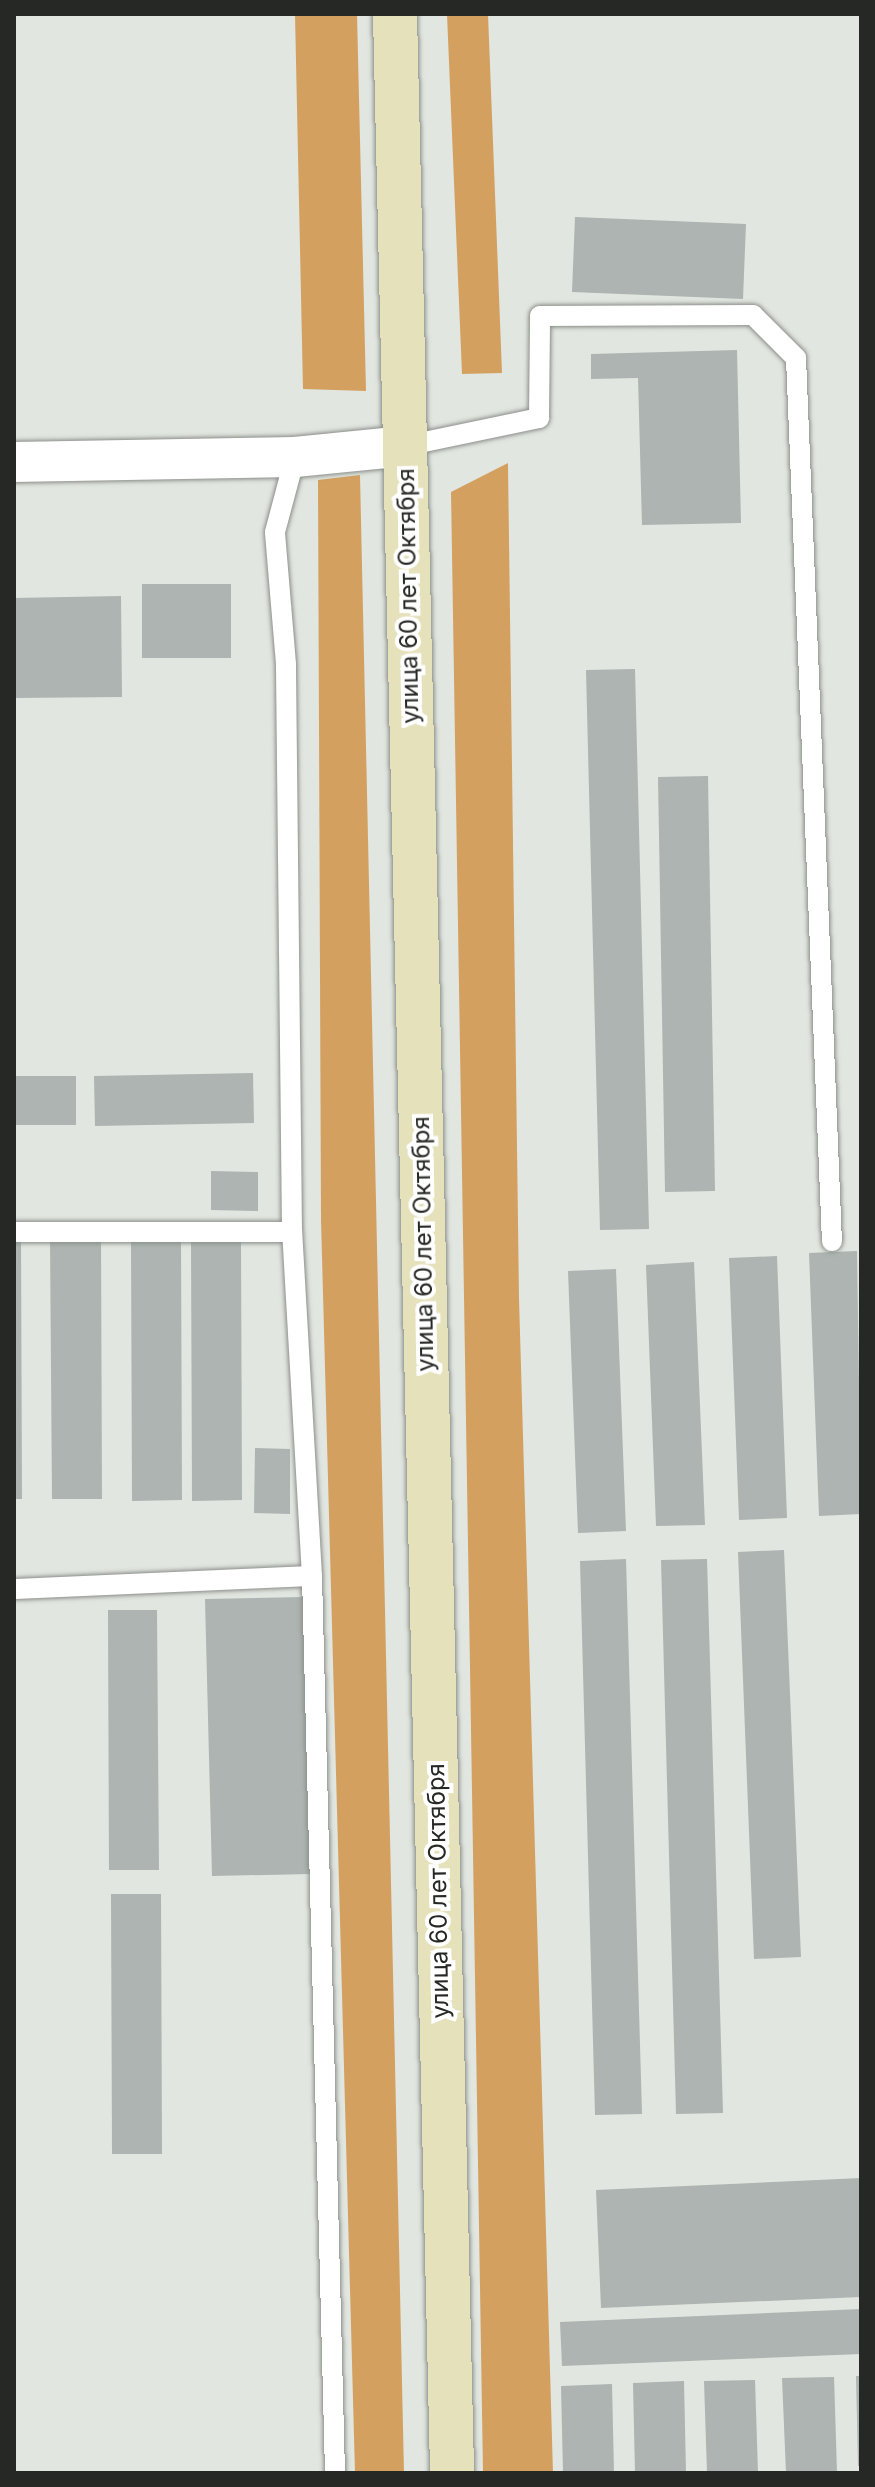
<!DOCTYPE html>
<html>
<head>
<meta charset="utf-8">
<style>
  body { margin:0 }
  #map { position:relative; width:875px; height:2487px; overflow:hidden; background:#e2e6e0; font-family:Inter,sans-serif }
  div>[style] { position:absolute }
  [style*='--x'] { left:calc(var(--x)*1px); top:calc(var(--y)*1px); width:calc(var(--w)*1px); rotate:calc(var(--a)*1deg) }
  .forest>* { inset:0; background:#d4a05f }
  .building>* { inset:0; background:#adb4b1 }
  .roads { filter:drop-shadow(0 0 2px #8b8f8a) drop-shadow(0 0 2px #8b8f8a) }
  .lane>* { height:20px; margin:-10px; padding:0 10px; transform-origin:10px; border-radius:10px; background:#fff }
  .street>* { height:40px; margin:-20px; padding:0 20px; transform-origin:20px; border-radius:20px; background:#fff }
  .secondary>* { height:44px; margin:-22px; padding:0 22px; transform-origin:22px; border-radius:22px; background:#e5e1bb }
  span { translate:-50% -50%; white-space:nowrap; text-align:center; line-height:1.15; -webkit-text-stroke:8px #fff; paint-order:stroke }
  .street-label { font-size:24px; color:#262825 }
  .frame { position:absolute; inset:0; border:16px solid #262825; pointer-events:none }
</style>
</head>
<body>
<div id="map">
  <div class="forest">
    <i style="clip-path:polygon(295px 14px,357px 14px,366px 391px,303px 389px)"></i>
    <i style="clip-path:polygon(447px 14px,488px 14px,502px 373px,462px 374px)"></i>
    <i style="clip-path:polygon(508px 463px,519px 1298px,553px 2473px,483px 2473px,451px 492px)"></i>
    <i style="clip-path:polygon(360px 475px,404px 2473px,355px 2473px,321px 1220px,318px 480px)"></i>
  </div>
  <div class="building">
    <i style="clip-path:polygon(575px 217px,746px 224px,743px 299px,572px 292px)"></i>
    <i style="clip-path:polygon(737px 350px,741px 523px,642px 525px,638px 378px,591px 379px,591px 354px)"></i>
    <i style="clip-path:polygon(142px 584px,231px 584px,231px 658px,142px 658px)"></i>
    <i style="clip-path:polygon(121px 596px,122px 697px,14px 698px,14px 598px)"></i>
    <i style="clip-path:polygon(635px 669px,649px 1229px,600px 1230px,586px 670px)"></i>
    <i style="clip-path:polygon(708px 776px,715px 1191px,665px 1192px,658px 777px)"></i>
    <i style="clip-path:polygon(253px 1073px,254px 1123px,95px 1126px,94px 1076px)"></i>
    <i style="clip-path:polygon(14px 1076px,76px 1076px,76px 1125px,14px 1125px)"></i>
    <i style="clip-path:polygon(211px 1171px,258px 1172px,258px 1211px,211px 1210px)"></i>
    <i style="clip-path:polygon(14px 1239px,21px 1239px,22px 1499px,14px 1499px)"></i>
    <i style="clip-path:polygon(50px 1239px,101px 1239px,102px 1499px,52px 1499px)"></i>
    <i style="clip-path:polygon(181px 1240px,182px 1500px,132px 1501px,131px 1241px)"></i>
    <i style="clip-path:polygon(241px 1240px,242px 1500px,192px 1501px,191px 1241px)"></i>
    <i style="clip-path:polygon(857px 1251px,861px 1514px,819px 1516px,809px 1253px)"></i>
    <i style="clip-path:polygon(777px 1256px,787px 1518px,739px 1520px,729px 1258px)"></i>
    <i style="clip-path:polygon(694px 1262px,705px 1525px,656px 1526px,646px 1265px)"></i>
    <i style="clip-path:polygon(616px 1269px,626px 1531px,578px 1533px,568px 1271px)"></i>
    <i style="clip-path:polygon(255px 1448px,290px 1449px,290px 1514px,254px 1513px)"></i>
    <i style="clip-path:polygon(784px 1550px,801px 1957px,754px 1959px,738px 1552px)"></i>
    <i style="clip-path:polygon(626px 1559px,642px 2114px,595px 2115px,580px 1561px)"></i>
    <i style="clip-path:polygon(707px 1559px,723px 2113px,676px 2114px,661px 1560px)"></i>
    <i style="clip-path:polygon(303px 1597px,310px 1874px,212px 1876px,205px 1599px)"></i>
    <i style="clip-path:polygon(108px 1610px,157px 1610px,159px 1870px,109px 1870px)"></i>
    <i style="clip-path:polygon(111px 1894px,161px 1894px,162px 2154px,112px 2154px)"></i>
    <i style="clip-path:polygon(861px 2178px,861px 2297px,601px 2308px,596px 2190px)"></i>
    <i style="clip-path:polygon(861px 2309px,861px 2354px,562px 2366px,560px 2322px)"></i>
    <i style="clip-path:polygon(856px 2376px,861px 2376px,861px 2466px,858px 2466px)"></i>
    <i style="clip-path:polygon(834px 2377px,837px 2473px,786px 2473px,782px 2378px)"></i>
    <i style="clip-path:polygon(755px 2380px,758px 2473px,707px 2473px,704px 2381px)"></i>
    <i style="clip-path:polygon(684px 2381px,686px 2473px,635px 2473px,633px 2383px)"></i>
    <i style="clip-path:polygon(612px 2384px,614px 2473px,563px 2473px,561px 2386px)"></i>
  </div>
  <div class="roads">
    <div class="lane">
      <i style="--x:405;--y:446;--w:137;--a:-11.8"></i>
      <i style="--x:539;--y:418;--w:102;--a:-89.4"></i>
      <i style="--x:540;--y:316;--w:213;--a:-0.3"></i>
      <i style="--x:753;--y:315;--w:61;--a:45"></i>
      <i style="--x:796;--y:358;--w:884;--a:87.67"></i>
      <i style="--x:14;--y:1232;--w:278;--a:0"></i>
      <i style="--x:312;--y:1576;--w:897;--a:88.53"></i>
      <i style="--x:14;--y:1589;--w:298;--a:-2.5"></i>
      <i style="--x:312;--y:1576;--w:345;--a:-93.3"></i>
      <i style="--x:292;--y:1232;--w:568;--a:-90.61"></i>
      <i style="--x:286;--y:664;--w:132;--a:-94.8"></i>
      <i style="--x:275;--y:532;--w:78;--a:-75.1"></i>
    </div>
    <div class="street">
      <i style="--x:14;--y:462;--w:281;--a:-1"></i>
      <i style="--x:295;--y:457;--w:111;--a:-5.7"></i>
    </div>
    <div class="secondary">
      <i style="--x:395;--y:14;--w:2460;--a:88.67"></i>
    </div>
  </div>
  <div class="street-label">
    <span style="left:408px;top:596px;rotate:-91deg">улица 60 лет Октября</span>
    <span style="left:423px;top:1244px;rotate:-91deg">улица 60 лет Октября</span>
    <span style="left:438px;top:1891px;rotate:-91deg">улица 60 лет Октября</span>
  </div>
  <div class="frame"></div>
</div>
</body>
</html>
